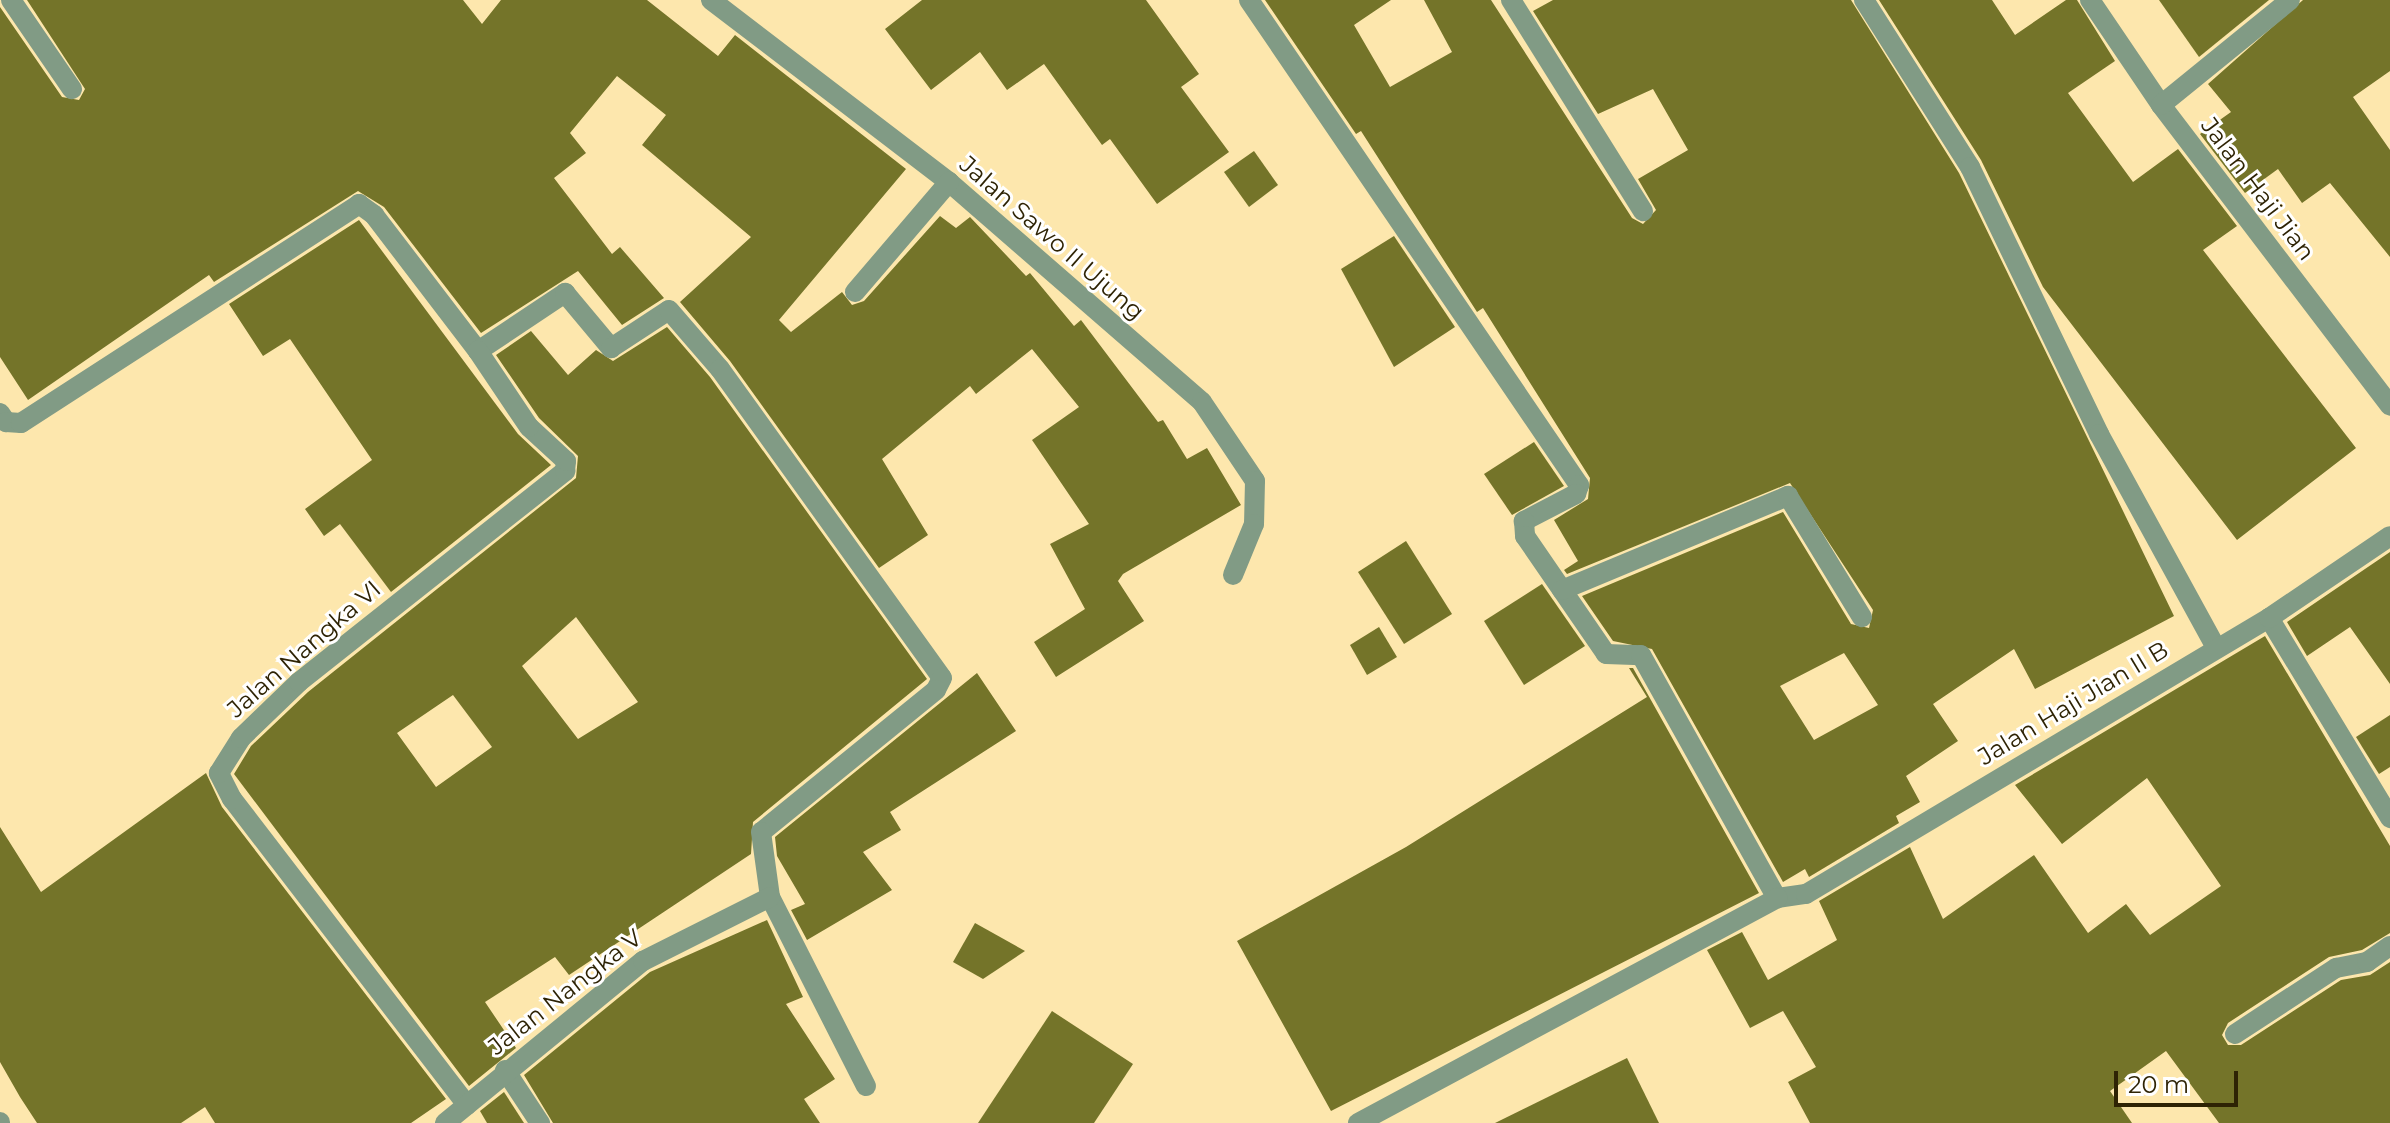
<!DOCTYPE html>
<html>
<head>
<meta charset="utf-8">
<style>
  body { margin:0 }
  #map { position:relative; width:2390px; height:1123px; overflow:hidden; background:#fde7ad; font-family:Montserrat,sans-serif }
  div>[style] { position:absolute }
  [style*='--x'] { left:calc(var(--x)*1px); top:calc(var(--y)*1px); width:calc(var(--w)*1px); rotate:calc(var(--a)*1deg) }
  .building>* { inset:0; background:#747429 }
  .minor>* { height:20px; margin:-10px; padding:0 10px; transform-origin:10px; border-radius:10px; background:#819b85 }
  span { translate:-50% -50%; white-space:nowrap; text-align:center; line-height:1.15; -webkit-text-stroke:6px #fff; paint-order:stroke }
  .street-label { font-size:24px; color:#2e2304 }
  .scale { position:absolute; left:2114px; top:1071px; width:124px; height:36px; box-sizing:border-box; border:4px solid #2e2304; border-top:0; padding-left:10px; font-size:24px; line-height:28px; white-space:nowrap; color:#2e2304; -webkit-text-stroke:6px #fff; paint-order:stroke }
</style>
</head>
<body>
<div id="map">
  <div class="building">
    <i style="clip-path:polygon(27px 0,463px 0,482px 24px,501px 0,647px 0,718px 56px,735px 35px,906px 169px,779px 320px,791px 332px,842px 292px,852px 305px,864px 301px,940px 216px,956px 228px,970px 217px,1026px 276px,1030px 273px,1074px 326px,1081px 320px,1158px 422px,1163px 420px,1187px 459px,1207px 448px,1241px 505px,1123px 574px,1118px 581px,1144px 621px,1056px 677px,1034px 642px,1085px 609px,1050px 544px,1089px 524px,1032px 440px,1079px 407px,1032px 349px,976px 394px,970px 386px,882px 459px,928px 535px,879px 568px,730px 361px,680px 302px,751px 237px,642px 145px,666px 115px,617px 76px,570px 133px,586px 153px,554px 178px,612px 254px,620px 247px,664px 298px,622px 325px,578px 271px,481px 333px,384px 207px,358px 191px,214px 282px,209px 275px,28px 400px,0 357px,0 7px,62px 97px,79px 100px,85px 89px)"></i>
    <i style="clip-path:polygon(922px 0,1146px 0,1199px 74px,1181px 87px,1229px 152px,1157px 204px,1110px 139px,1102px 145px,1044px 64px,1007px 90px,980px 52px,931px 90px,885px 29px)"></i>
    <i style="clip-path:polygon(evenodd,1265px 0,1391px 0,1354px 25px,1390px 87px,1452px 52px,1424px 0,1491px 0,1632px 218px,1643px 224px,1656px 210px,1638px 179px,1688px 150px,1653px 89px,1598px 114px,1533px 11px,1553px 0,1851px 0,1959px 173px,2174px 616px,2035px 689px,2014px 649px,1933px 704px,1958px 741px,1906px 776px,1920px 802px,1896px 816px,1899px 823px,1809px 877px,1805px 869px,1783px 882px,1652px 649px,1613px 641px,1582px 596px,1783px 512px,1851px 624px,1869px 628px,1873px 610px,1790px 483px,1567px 574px,1564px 570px,1578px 561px,1554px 520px,1588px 499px,1590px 478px,1483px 308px,1477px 312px,1361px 131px,1356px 134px,1265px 0,1844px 653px,1878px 705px,1814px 740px,1780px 686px,1844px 653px)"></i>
    <i style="clip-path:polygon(1879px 0,1992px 0,2015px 35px,2066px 0,2077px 0,2115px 61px,2068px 93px,2133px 182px,2178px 149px,2237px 226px,2203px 250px,2356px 448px,2237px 540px,2043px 287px,1981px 160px)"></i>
    <i style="clip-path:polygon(2159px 0,2269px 0,2199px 57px)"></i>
    <i style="clip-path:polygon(2303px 0,2390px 0,2390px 71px,2353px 97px,2390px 150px,2390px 257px,2330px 183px,2302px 203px,2278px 169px,2245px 193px,2200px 134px,2231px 112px,2208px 84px)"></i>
    <i style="clip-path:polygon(1254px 151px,1278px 185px,1249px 207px,1224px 172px)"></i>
    <i style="clip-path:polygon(359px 220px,518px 434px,551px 465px,391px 592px,340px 524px,324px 536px,305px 509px,372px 460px,290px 339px,263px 356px,229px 304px)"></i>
    <i style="clip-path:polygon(1394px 236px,1455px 327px,1394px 367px,1341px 269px)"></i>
    <i style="clip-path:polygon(evenodd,667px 327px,710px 377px,927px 679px,753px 822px,751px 854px,569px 975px,555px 957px,485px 1002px,516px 1048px,469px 1086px,234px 774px,251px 746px,308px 692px,576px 478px,578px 456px,539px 418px,496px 355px,531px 331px,568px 375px,596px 350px,613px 361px,667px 327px,576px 617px,638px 702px,578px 739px,522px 666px,576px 617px,667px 327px,453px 695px,492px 747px,436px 787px,397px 733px,453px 695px)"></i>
    <i style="clip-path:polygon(1534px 442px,1564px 486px,1512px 515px,1484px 474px)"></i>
    <i style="clip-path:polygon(1406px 541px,1452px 614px,1404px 644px,1358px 572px)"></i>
    <i style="clip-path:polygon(2390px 552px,2390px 684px,2350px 627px,2307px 656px,2287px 622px)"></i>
    <i style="clip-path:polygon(1542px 584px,1585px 646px,1524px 685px,1484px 621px)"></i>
    <i style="clip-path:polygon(1379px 627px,1397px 657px,1367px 675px,1350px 645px)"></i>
    <i style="clip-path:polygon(2265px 636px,2390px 846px,2390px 933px,2362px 950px,2329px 957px,2228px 1023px,2222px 1035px,2228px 1045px,2241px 1045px,2341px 980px,2370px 975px,2390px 962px,2390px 1123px,2219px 1123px,2166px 1051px,2110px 1091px,2132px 1123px,1810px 1123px,1788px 1082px,1816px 1067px,1783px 1011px,1750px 1028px,1707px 950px,1742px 932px,1768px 980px,1837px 940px,1819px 901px,1910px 847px,1943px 919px,2034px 855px,2088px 933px,2126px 904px,2150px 935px,2221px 886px,2147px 778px,2062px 844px,2015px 785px)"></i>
    <i style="clip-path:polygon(1629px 668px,1633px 668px,1759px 893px,1331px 1111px,1237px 941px,1406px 847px,1647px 697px)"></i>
    <i style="clip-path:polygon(977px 673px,1016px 731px,890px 812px,901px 830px,863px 852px,892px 890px,807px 940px,791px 910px,805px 904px,777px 856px,775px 837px)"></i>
    <i style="clip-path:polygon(2390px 715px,2390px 767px,2379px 774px,2356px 737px)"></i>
    <i style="clip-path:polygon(206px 773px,222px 807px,446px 1099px,411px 1123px,215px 1123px,205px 1107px,181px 1123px,37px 1123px,20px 1097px,0 1062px,0 827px,41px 892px)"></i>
    <i style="clip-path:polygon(767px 920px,803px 997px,786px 1004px,835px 1079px,804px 1099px,820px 1123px,553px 1123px,524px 1075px,650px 972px)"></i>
    <i style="clip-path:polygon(975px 923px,1025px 951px,983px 979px,953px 962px)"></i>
    <i style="clip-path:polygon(1052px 1011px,1133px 1064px,1094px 1123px,978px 1123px)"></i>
    <i style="clip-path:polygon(1627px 1058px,1659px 1123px,1495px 1123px)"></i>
    <i style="clip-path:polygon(504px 1092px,524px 1123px,487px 1123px,480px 1111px)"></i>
  </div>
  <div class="minor">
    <i style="--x:11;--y:0;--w:108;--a:55.6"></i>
    <i style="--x:711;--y:0;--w:300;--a:37.4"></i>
    <i style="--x:949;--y:182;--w:335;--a:41"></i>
    <i style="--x:1202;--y:402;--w:95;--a:56.1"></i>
    <i style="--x:1255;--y:481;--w:43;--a:91.3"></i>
    <i style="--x:1254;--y:524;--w:55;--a:112.4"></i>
    <i style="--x:1249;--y:0;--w:587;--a:55.77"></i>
    <i style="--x:1579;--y:485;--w:9;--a:108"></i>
    <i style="--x:1576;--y:494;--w:59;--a:152.6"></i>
    <i style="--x:1524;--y:521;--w:15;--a:86"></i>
    <i style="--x:1525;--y:536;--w:143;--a:55.5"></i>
    <i style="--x:1606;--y:654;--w:35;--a:2"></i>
    <i style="--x:1641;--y:655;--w:278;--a:60.8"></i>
    <i style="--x:1511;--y:0;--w:249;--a:58"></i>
    <i style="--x:1864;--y:0;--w:198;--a:57.6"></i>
    <i style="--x:1970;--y:167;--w:297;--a:64.2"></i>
    <i style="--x:2099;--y:434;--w:244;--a:61.3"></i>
    <i style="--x:2090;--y:0;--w:127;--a:55.9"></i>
    <i style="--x:2161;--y:105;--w:378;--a:52.7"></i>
    <i style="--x:2161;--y:105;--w:166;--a:-39.1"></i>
    <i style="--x:855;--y:292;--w:145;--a:-49.5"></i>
    <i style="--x:0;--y:413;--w:11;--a:56"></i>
    <i style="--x:6;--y:422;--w:15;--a:4"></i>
    <i style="--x:21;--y:423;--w:403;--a:-32.9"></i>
    <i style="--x:359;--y:204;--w:19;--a:36"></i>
    <i style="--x:374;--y:215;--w:171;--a:52.6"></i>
    <i style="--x:478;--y:351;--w:105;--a:-33.7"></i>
    <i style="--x:565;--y:293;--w:72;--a:50.1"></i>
    <i style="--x:611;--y:348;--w:69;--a:-33.2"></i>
    <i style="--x:669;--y:310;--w:78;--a:49.2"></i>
    <i style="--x:720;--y:369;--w:380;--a:54.3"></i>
    <i style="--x:942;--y:678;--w:13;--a:117"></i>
    <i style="--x:936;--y:690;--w:225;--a:140.9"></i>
    <i style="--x:761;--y:832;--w:66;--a:82.1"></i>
    <i style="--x:770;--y:897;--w:212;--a:63.1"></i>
    <i style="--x:1562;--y:590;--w:245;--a:-22.6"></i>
    <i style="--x:1788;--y:496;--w:142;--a:58.6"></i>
    <i style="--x:2269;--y:618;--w:234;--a:58.8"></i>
    <i style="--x:1777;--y:898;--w:29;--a:-8"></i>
    <i style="--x:1806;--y:894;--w:539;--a:-30.8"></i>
    <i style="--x:2269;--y:618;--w:146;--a:-34.1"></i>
    <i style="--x:2235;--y:1034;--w:121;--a:-33.2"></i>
    <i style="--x:2336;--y:968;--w:32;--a:-11"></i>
    <i style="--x:2367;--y:962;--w:28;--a:-35"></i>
    <i style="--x:505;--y:1070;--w:64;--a:56.6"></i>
    <i style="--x:467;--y:1105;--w:386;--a:-127.5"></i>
    <i style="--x:232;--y:799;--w:29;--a:-117"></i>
    <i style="--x:219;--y:773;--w:41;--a:-57.8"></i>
    <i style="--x:241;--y:738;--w:81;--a:-44"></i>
    <i style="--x:299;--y:682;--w:340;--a:-38.4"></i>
    <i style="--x:565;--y:471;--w:10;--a:-84"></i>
    <i style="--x:566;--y:461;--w:50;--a:-137.4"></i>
    <i style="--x:529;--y:427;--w:92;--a:-123.9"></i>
    <i style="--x:0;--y:1122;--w:1;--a:90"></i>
    <i style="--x:445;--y:1123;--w:256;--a:-39.3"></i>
    <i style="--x:643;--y:961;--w:142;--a:-26.7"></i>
    <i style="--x:1358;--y:1123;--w:476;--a:-28.2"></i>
  </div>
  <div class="street-label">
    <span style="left:2258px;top:189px;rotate:53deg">Jalan Haji Jian</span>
    <span style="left:1052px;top:238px;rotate:41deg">Jalan Sawo II Ujung</span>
    <span style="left:304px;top:649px;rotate:-41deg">Jalan Nangka VI</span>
    <span style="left:2073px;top:703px;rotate:-31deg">Jalan Haji Jian II B</span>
    <span style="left:565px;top:992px;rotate:-38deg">Jalan Nangka V</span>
  </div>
  <div class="scale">20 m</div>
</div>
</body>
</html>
